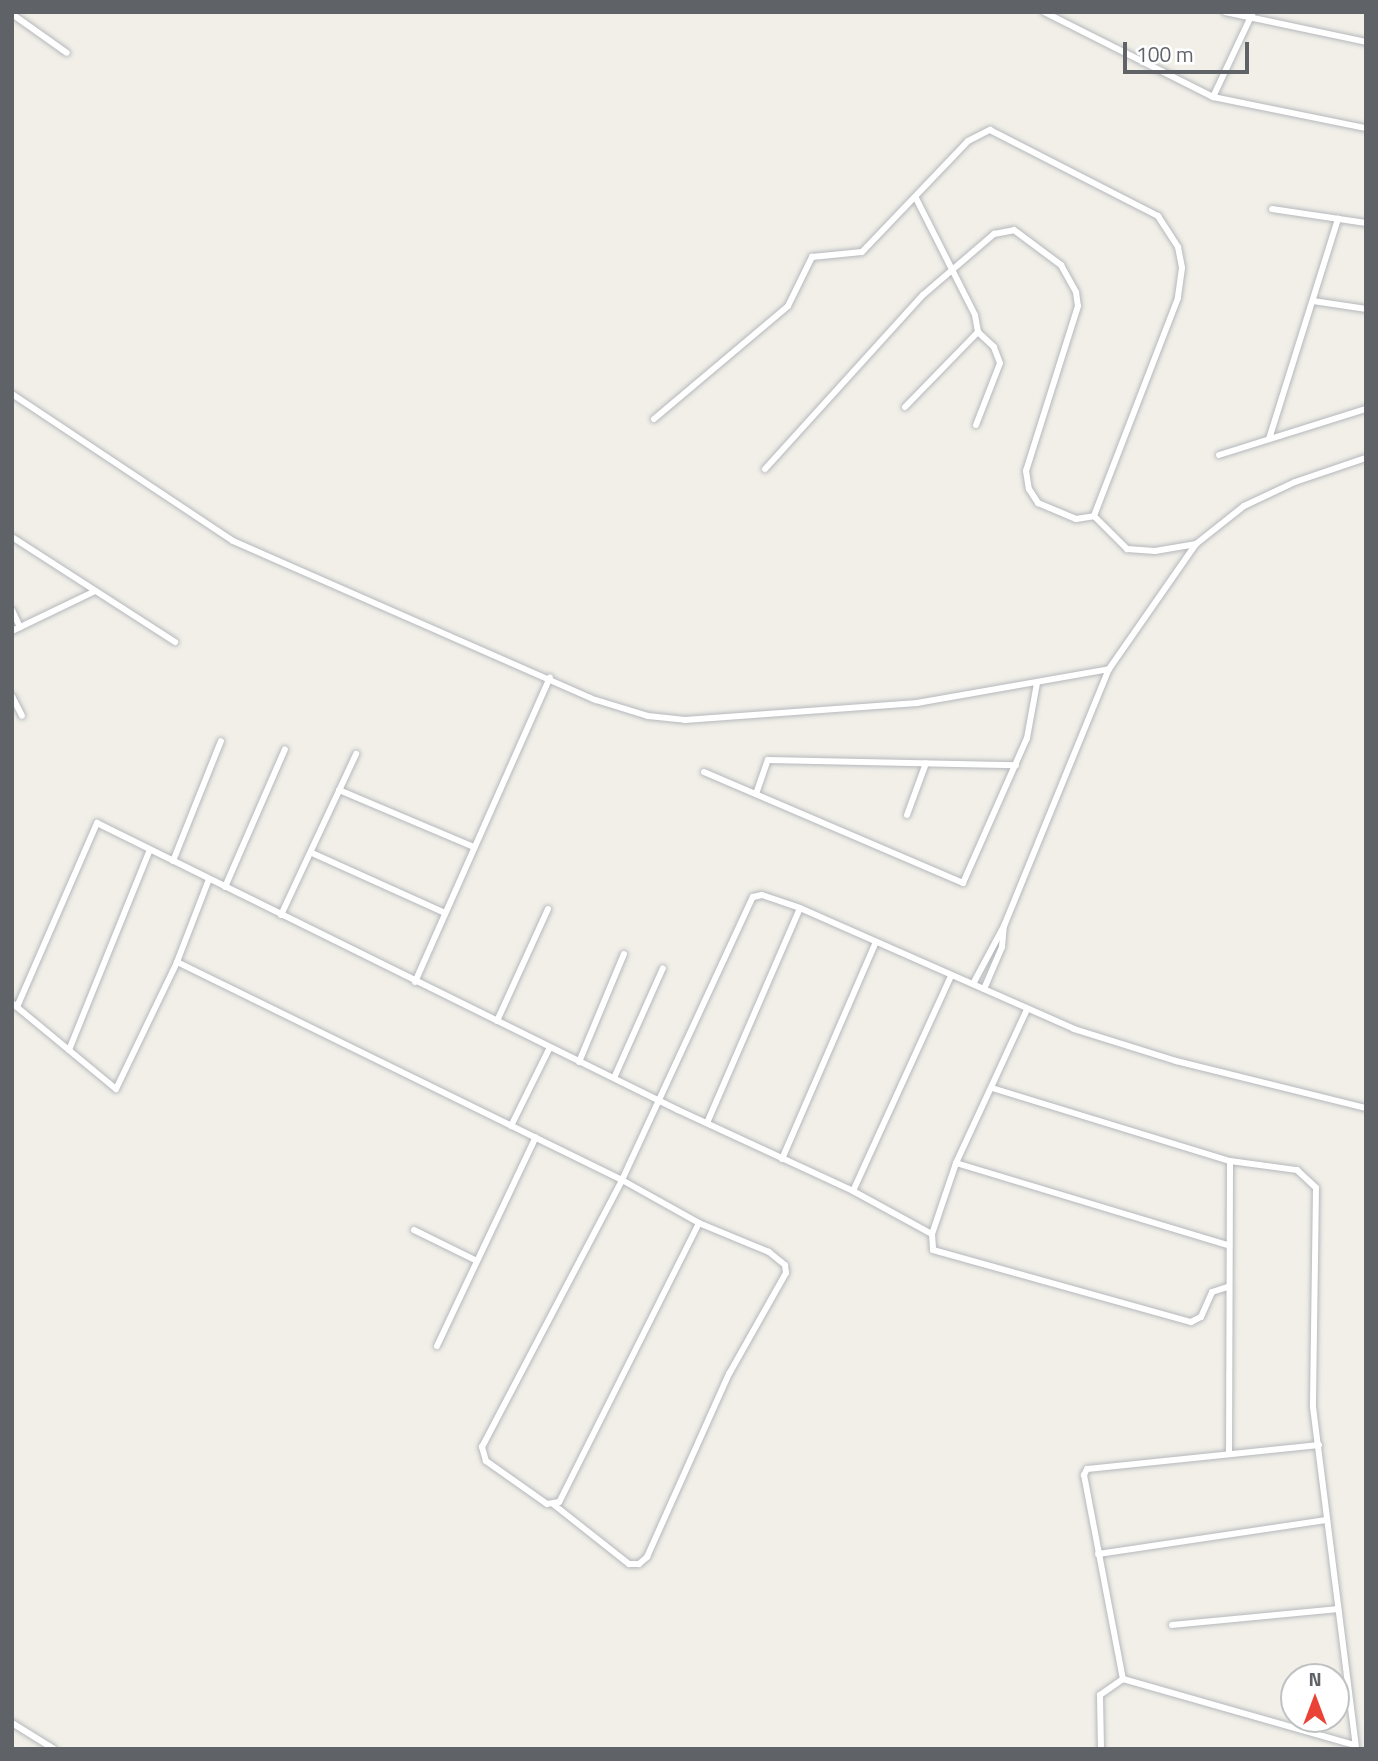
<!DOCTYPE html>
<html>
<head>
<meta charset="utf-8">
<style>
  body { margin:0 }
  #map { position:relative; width:1378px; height:1761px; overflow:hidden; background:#f1efe8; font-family:"Titillium Web",sans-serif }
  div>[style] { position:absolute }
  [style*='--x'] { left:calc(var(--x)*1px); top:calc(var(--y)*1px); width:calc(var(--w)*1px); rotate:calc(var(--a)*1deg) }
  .roads { filter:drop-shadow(0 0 2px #b5b8bc) drop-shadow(0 0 2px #b5b8bc) }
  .street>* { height:6px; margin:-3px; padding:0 3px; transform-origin:3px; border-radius:3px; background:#fff }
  span { translate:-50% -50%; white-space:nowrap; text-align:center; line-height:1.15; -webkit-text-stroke:5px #fff; paint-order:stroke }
  .frame { position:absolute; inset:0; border:14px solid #5f6368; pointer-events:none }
  .north { position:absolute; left:1280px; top:1663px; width:70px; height:70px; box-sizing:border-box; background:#fff; border:2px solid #bfc1c3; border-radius:50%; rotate:0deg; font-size:19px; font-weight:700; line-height:28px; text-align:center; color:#5f6368 }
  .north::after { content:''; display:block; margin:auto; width:24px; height:32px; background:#ea4335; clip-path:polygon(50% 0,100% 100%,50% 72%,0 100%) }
  .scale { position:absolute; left:1123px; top:42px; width:126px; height:32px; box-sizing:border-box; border:4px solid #5f6368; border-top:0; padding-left:9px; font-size:21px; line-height:24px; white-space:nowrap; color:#5f6368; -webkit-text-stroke:5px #fff; paint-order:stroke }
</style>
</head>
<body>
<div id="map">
  <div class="roads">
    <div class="street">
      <i style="--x:1044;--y:12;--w:189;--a:26.7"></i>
      <i style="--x:1213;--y:97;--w:156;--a:11.5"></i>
      <i style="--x:1225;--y:12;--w:144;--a:12"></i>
      <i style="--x:12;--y:14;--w:67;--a:35.3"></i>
      <i style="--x:1213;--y:97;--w:94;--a:-64.8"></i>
      <i style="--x:1272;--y:209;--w:95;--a:8.5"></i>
      <i style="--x:1313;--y:301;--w:54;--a:8.6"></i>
      <i style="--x:12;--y:394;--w:265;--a:33.6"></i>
      <i style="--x:233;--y:541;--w:396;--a:23.7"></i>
      <i style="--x:596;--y:700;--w:54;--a:17.1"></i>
      <i style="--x:648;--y:716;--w:37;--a:6"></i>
      <i style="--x:685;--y:720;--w:233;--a:-4.2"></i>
      <i style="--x:917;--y:703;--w:195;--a:-10"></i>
      <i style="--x:905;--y:407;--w:105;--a:-45.8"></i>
      <i style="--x:978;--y:332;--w:17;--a:-100"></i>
      <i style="--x:975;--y:315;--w:131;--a:-116.8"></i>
      <i style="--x:654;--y:419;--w:175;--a:-40.1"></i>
      <i style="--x:788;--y:306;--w:55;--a:-63.9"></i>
      <i style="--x:812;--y:257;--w:50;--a:-5.7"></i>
      <i style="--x:862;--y:252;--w:153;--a:-46.3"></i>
      <i style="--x:968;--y:141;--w:25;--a:-27"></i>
      <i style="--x:990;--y:130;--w:189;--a:27.1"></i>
      <i style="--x:1158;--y:216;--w:37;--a:57"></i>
      <i style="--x:1178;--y:247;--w:21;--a:79"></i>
      <i style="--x:1182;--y:268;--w:30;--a:98"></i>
      <i style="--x:1178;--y:298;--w:234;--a:111.1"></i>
      <i style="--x:1094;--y:516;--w:47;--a:45"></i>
      <i style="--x:1127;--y:549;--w:28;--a:4"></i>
      <i style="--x:1155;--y:551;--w:42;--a:-9.7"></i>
      <i style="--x:976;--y:425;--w:66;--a:-68.8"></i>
      <i style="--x:1000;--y:363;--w:17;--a:-111"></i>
      <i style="--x:994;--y:347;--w:22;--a:-137"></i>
      <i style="--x:1269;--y:439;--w:231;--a:-72.6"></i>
      <i style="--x:1219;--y:455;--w:154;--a:-17.4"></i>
      <i style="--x:765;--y:469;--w:235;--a:-47.8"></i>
      <i style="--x:923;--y:295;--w:94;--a:-40.7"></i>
      <i style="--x:994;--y:234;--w:20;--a:-11"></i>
      <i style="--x:1014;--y:230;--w:59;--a:36.7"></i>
      <i style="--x:1061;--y:265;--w:31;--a:61"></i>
      <i style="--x:1076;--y:292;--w:14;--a:82"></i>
      <i style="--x:1078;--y:306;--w:173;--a:107.5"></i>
      <i style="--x:1026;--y:471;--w:18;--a:81"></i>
      <i style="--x:1029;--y:489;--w:17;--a:57"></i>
      <i style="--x:1038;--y:503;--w:41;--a:22.8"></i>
      <i style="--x:1076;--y:519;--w:18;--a:-9"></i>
      <i style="--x:12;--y:537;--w:194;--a:32.8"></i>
      <i style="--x:12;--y:610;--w:19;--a:65"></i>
      <i style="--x:12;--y:631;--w:92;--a:-25.7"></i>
      <i style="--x:12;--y:696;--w:22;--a:63"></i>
      <i style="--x:704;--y:772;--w:282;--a:23.2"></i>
      <i style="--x:963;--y:883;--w:158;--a:-66.2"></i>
      <i style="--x:1027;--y:738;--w:56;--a:-79.7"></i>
      <i style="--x:339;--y:790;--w:147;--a:22.9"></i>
      <i style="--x:756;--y:794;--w:36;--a:-71"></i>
      <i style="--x:768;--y:760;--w:248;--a:1.2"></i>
      <i style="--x:907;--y:815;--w:55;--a:-69.9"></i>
      <i style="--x:312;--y:853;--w:146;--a:24.3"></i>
      <i style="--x:173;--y:861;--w:129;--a:-68.2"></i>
      <i style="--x:225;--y:887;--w:150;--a:-66.5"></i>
      <i style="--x:281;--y:915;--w:178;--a:-65"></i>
      <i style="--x:177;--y:962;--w:496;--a:26.1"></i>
      <i style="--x:622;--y:1180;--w:88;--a:29.2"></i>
      <i style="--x:699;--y:1223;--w:312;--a:116.6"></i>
      <i style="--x:559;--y:1502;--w:12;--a:171"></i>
      <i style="--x:547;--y:1504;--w:75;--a:-144.8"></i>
      <i style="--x:486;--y:1461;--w:15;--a:-106"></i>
      <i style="--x:482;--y:1447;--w:301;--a:-62.3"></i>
      <i style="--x:622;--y:1180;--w:312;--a:-65.2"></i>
      <i style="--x:753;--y:897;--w:9;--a:-13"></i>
      <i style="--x:762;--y:895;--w:40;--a:18.9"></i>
      <i style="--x:800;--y:908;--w:300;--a:23.8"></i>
      <i style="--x:1074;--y:1029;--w:107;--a:17.4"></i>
      <i style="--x:1176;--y:1061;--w:196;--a:13.9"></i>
      <i style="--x:415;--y:982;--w:333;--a:-66.1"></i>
      <i style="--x:973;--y:984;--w:66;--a:-61.9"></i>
      <i style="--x:1004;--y:926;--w:278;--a:-67.8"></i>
      <i style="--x:1109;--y:669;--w:152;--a:-55.2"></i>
      <i style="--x:1196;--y:544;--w:61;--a:-38.4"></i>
      <i style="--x:1244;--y:506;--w:56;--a:-25.2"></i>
      <i style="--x:1295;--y:482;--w:75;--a:-18.7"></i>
      <i style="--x:984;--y:989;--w:46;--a:-66.8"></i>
      <i style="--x:1002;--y:947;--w:21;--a:-85"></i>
      <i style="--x:12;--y:1003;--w:135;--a:39.6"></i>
      <i style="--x:116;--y:1089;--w:141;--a:-64.3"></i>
      <i style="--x:177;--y:962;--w:89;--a:-68.9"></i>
      <i style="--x:17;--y:1007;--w:201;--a:-66.5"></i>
      <i style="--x:97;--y:823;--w:648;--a:26.29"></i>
      <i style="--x:678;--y:1110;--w:193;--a:24.8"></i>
      <i style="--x:853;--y:1191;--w:90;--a:28.6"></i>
      <i style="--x:932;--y:1234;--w:75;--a:-71.3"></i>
      <i style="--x:956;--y:1163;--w:170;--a:-65.2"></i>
      <i style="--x:497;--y:1021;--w:123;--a:-65.5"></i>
      <i style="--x:69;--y:1050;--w:216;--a:-68"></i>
      <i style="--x:579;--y:1062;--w:117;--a:-67.4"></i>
      <i style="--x:614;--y:1078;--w:120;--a:-66"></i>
      <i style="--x:992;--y:1088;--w:249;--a:17.1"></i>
      <i style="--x:1230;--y:1161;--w:68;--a:7.7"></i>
      <i style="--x:1297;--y:1170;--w:26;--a:43"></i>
      <i style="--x:1316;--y:1188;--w:219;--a:90.8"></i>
      <i style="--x:1313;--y:1407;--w:345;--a:82.8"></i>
      <i style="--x:707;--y:1123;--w:234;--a:-66.6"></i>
      <i style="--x:511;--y:1126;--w:88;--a:-63.7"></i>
      <i style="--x:782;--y:1159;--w:236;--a:-66.6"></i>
      <i style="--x:956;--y:1163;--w:283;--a:16.8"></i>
      <i style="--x:853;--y:1191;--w:236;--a:-65.5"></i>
      <i style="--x:414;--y:1230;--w:70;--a:26.2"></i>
      <i style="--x:932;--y:1234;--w:16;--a:86"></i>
      <i style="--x:933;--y:1250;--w:268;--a:15.6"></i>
      <i style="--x:1191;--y:1322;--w:11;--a:-27"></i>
      <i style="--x:1201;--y:1317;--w:27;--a:-66"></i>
      <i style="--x:1212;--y:1292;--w:16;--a:-18"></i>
      <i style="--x:437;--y:1346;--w:231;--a:-64.7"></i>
      <i style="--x:1319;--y:1445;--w:233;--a:174.1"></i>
      <i style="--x:1087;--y:1469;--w:7;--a:117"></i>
      <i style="--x:1084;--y:1475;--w:208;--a:79.2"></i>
      <i style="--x:1123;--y:1679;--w:241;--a:15.9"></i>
      <i style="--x:1229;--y:1454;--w:293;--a:-89.8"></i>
      <i style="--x:553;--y:1504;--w:97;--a:38.3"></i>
      <i style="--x:629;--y:1564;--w:10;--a:0"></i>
      <i style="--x:639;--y:1564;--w:11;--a:-41"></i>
      <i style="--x:647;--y:1557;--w:201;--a:-65.9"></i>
      <i style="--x:729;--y:1374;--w:116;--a:-60.6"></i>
      <i style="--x:786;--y:1273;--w:8;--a:-97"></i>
      <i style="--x:785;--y:1265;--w:21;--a:-141"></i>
      <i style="--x:769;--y:1252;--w:76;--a:-157.5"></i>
      <i style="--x:1098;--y:1554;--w:231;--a:-8.5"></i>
      <i style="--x:1172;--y:1625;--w:167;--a:-5.5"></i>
      <i style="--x:12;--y:1723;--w:49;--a:31.8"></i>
      <i style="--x:1101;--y:1749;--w:54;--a:-91.1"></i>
      <i style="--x:1100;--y:1695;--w:28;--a:-35"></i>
    </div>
  </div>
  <div class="frame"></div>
  <div class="north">N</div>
  <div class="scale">100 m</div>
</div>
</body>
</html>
